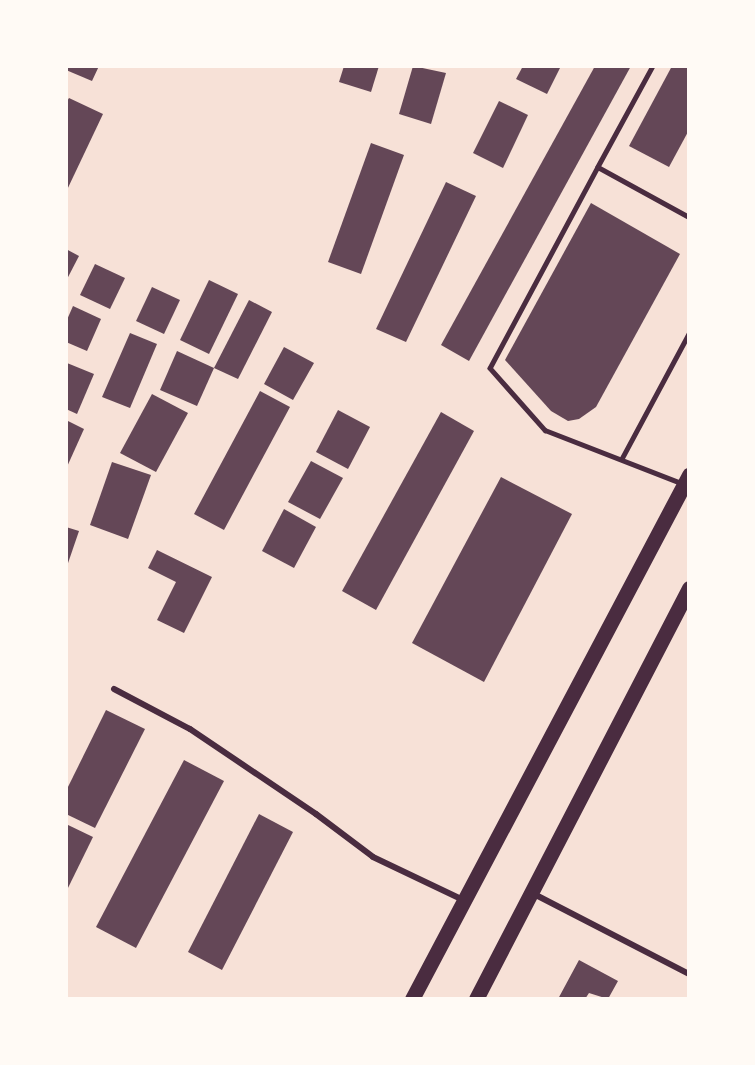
<!DOCTYPE html>
<html>
<head>
<meta charset="utf-8">
<style>
  body { margin:0 }
  #map { position:relative; width:755px; height:1065px; overflow:hidden; background:#f7e1d7; font-family:Jost,sans-serif }
  div>[style] { position:absolute }
  [style*='--x'] { left:calc(var(--x)*1px); top:calc(var(--y)*1px); width:calc(var(--w)*1px); rotate:calc(var(--a)*1deg) }
  .building>* { inset:0; background:#644757 }
  .service>* { height:4.5px; margin:-2.25px; padding:0 2.25px; transform-origin:2.25px; border-radius:2.25px; background:#4a2c40 }
  .minor>* { height:6px; margin:-3px; padding:0 3px; transform-origin:3px; border-radius:3px; background:#4a2c40 }
  .primary>* { height:15px; margin:-7.5px; padding:0 7.5px; transform-origin:7.5px; border-radius:7.5px; background:#4a2c40 }
  span { translate:-50% -50%; white-space:nowrap; text-align:center; line-height:1.15; -webkit-text-stroke:6px #fffaf5; paint-order:stroke }
  .frame { position:absolute; inset:0; border:68px solid #fffaf5; pointer-events:none }
</style>
</head>
<body>
<div id="map">
  <div class="building">
    <i style="clip-path:polygon(66px 66px,99px 66px,92px 81px,66px 70px)"></i>
    <i style="clip-path:polygon(344px 66px,379px 66px,371px 92px,339px 82px)"></i>
    <i style="clip-path:polygon(413px 66px,446px 73px,431px 124px,399px 114px)"></i>
    <i style="clip-path:polygon(523px 66px,561px 66px,547px 94px,516px 79px)"></i>
    <i style="clip-path:polygon(595px 66px,631px 66px,469px 361px,441px 345px)"></i>
    <i style="clip-path:polygon(672px 66px,689px 66px,689px 130px,669px 167px,629px 146px)"></i>
    <i style="clip-path:polygon(69px 98px,103px 114px,66px 192px,66px 103px)"></i>
    <i style="clip-path:polygon(499px 101px,528px 115px,503px 168px,473px 153px)"></i>
    <i style="clip-path:polygon(371px 143px,404px 155px,361px 274px,328px 262px)"></i>
    <i style="clip-path:polygon(446px 182px,476px 196px,406px 342px,376px 329px)"></i>
    <i style="clip-path:polygon(591px 203px,680px 254px,596px 407px,579px 419px,568px 421px,551px 411px,505px 360px)"></i>
    <i style="clip-path:polygon(66px 249px,79px 256px,66px 281px)"></i>
    <i style="clip-path:polygon(95px 264px,125px 278px,110px 309px,80px 295px)"></i>
    <i style="clip-path:polygon(209px 280px,238px 294px,209px 354px,180px 340px)"></i>
    <i style="clip-path:polygon(152px 287px,180px 300px,164px 334px,136px 321px)"></i>
    <i style="clip-path:polygon(249px 300px,272px 312px,238px 379px,214px 368px)"></i>
    <i style="clip-path:polygon(73px 306px,101px 319px,87px 351px,66px 342px,66px 322px)"></i>
    <i style="clip-path:polygon(130px 333px,157px 344px,130px 408px,102px 397px)"></i>
    <i style="clip-path:polygon(284px 347px,314px 363px,293px 400px,264px 384px)"></i>
    <i style="clip-path:polygon(177px 351px,214px 368px,197px 406px,160px 390px)"></i>
    <i style="clip-path:polygon(67px 363px,94px 374px,77px 414px,66px 409px)"></i>
    <i style="clip-path:polygon(260px 391px,290px 407px,224px 530px,194px 514px)"></i>
    <i style="clip-path:polygon(152px 394px,188px 413px,156px 472px,120px 453px)"></i>
    <i style="clip-path:polygon(338px 410px,370px 427px,348px 469px,316px 452px)"></i>
    <i style="clip-path:polygon(441px 412px,474px 431px,376px 610px,342px 591px)"></i>
    <i style="clip-path:polygon(66px 420px,84px 429px,66px 469px)"></i>
    <i style="clip-path:polygon(311px 461px,343px 478px,320px 519px,288px 502px)"></i>
    <i style="clip-path:polygon(112px 462px,151px 475px,128px 539px,90px 525px)"></i>
    <i style="clip-path:polygon(501px 477px,572px 514px,484px 682px,412px 643px)"></i>
    <i style="clip-path:polygon(284px 509px,316px 527px,294px 568px,262px 551px)"></i>
    <i style="clip-path:polygon(66px 527px,79px 531px,66px 569px)"></i>
    <i style="clip-path:polygon(157px 550px,212px 577px,184px 633px,157px 620px,176px 582px,148px 568px)"></i>
    <i style="clip-path:polygon(106px 710px,145px 729px,95px 828px,66px 814px,66px 791px)"></i>
    <i style="clip-path:polygon(184px 760px,224px 781px,136px 948px,96px 927px)"></i>
    <i style="clip-path:polygon(259px 814px,293px 832px,222px 970px,188px 952px)"></i>
    <i style="clip-path:polygon(66px 824px,93px 837px,66px 892px)"></i>
    <i style="clip-path:polygon(579px 960px,618px 981px,608px 999px,589px 993px,585px 999px,558px 999px)"></i>
  </div>
  <div class="service">
    <i style="--x:653;--y:66;--w:115;--a:118.6"></i>
    <i style="--x:598;--y:167;--w:104;--a:28.8"></i>
    <i style="--x:598;--y:167;--w:228;--a:118.2"></i>
    <i style="--x:490;--y:368;--w:83;--a:48.4"></i>
    <i style="--x:545;--y:430;--w:146;--a:21.3"></i>
    <i style="--x:622;--y:458;--w:142;--a:-61.8"></i>
  </div>
  <div class="minor">
    <i style="--x:114;--y:689;--w:86;--a:27.8"></i>
    <i style="--x:190;--y:729;--w:152;--a:34"></i>
    <i style="--x:316;--y:814;--w:71;--a:37"></i>
    <i style="--x:373;--y:857;--w:100;--a:25.5"></i>
    <i style="--x:532;--y:893;--w:177;--a:27.3"></i>
  </div>
  <div class="primary">
    <i style="--x:412;--y:999;--w:593;--a:-62.14"></i>
    <i style="--x:476;--y:999;--w:463;--a:-62.6"></i>
  </div>
  <div class="frame"></div>
</div>
</body>
</html>
